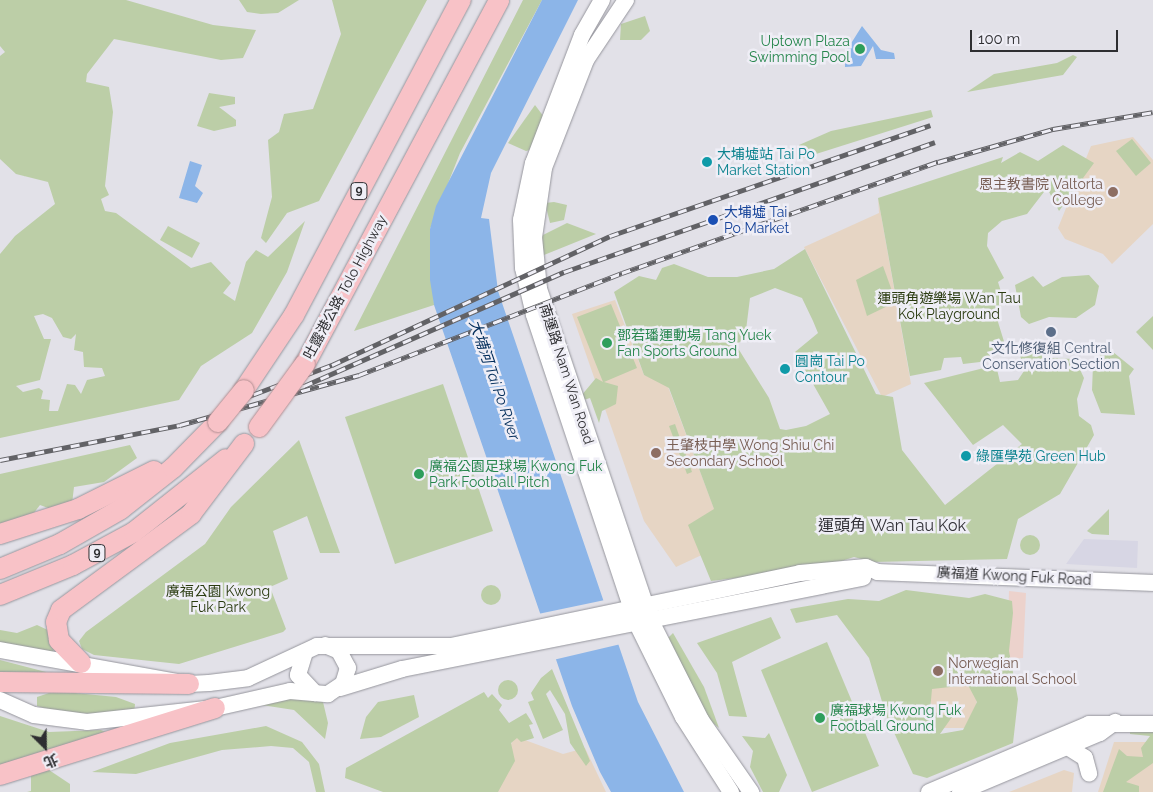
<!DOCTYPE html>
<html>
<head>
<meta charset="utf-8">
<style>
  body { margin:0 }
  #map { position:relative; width:1153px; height:792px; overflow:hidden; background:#e2e1e8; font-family:Raleway,"Noto Sans TC",sans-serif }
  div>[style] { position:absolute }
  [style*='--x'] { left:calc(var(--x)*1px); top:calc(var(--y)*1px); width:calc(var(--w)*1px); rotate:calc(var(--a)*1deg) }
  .built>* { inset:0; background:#d7d6e4 }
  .industrial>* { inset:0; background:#ecd2cc }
  .education>* { inset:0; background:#e6d5c4 }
  .green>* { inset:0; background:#bccea7 }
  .round { border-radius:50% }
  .water>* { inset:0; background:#8cb5e8 }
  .pier>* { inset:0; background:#e2e1e8 }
  .roads { filter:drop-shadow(0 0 1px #96969d) drop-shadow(0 0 1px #96969d) }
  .secondary>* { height:16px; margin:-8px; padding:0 8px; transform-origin:8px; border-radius:8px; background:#fff }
  .highway>* { height:20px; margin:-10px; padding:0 10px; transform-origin:10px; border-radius:10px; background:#f8c2c7 }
  .rail>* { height:5px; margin-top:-2.5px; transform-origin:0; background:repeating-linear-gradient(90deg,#efeef6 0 9px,#626266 0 18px); box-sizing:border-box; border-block:1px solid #626266 }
  .bridges { filter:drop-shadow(0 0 1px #b18e92) drop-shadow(0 0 1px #b18e92) }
  .highway-bridge>* { height:20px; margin:-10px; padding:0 10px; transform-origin:10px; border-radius:10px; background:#f8c2c7 }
  .dots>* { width:14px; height:14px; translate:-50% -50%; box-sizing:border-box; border:2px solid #efeef6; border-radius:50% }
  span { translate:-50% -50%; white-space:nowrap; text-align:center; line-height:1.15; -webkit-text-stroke:5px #efeef6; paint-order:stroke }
  .shield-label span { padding:1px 4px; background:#efeef6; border:1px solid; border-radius:4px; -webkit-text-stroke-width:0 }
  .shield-label { font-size:12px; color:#2e2e31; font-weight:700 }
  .leisure-label { font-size:14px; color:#27864d }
  .right { translate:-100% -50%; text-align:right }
  .left { translate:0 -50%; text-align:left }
  .culture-label { font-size:14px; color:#0d838f }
  .education-label { font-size:14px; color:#785e54 }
  .transit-label { font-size:14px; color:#164399 }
  .street-label { font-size:14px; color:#2e2e31 }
  .park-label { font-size:14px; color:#2a3b10 }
  .service-label { font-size:14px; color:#4e5e75 }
  .water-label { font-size:15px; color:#012c5a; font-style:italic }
  .quarter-label { font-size:16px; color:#313036 }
  .north { position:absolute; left:20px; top:722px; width:50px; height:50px; -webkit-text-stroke:4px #efeef6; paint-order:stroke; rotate:157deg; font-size:14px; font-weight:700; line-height:20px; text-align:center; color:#2e2e31 }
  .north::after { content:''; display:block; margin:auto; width:18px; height:22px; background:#2e2e31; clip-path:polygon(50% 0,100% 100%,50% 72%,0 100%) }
  .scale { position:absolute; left:970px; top:30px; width:148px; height:22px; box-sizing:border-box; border:2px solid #2e2e31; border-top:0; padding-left:6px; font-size:15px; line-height:18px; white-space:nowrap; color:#2e2e31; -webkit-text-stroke:4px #efeef6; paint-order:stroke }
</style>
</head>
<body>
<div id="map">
  <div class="built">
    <i style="clip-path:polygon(1084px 539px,1138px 541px,1137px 568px,1066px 564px)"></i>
  </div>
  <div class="industrial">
    <i style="clip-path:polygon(1009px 591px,1026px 593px,1023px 658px,1007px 659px)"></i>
  </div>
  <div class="education">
    <i style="clip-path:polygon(1133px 137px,1153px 160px,1153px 224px,1112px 264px,1103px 254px,1065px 239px,1058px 228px,1091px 146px)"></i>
    <i style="clip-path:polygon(878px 198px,911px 384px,882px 397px,804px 247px,879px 213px)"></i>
    <i style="clip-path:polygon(615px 300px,644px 375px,667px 384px,715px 511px,706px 553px,676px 567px,644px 521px,572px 314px)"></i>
    <i style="clip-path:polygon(873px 621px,980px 683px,972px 728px,940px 728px,930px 700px)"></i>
    <i style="clip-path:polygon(514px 736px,563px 754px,585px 748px,606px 792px,494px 792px)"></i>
    <i style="clip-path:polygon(1114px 742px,1153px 742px,1153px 792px,1098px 792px)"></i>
    <i style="clip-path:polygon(1064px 770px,1074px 773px,1072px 792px,1009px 792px)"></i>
  </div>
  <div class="green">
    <i style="clip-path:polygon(evenodd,0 0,126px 0,213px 25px,256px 30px,243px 58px,221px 60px,114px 39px,87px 74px,86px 82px,109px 87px,113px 112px,105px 186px,109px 195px,101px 199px,105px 211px,116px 213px,191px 268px,211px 262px,231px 283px,223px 293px,235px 301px,246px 262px,256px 250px,268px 257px,305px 221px,287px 272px,252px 333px,201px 366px,179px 400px,0 438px,0 254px,15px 236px,55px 204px,48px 182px,16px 174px,0 159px,0 56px,5px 52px,0 46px,0 0,43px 314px,52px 318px,63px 337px,71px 339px,76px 334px,74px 350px,83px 352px,84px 367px,102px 368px,105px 376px,87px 380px,81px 394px,75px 385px,67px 384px,58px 411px,49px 411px,50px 400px,41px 399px,43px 391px,39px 388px,23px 392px,16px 386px,40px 380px,51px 339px,44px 339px,34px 316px,43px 314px)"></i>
    <i style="clip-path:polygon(239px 0,299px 0,278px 13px,261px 14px,247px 12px)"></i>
    <i style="clip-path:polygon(332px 0,427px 0,319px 201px,287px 213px,266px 243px,261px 238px,272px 197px,268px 140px,279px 132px,284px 114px,313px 109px,341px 34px)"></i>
    <i style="clip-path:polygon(523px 0,542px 0,460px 153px,430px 229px,434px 305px,354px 331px)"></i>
    <i style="clip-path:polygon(645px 16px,650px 31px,641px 40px,620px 40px,621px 24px)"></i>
    <i style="clip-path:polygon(1073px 55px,1077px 57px,1063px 75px,967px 92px,994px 74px,1057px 63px)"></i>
    <i style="clip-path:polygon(209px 93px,235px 97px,235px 104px,219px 107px,236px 120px,236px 126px,214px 131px,197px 126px)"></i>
    <i style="clip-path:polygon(535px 105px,550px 125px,534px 149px,526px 151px,508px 143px)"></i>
    <i style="clip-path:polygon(931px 110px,933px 117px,797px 160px,799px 145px,831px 131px)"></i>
    <i style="clip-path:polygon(1132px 139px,1151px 163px,1136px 176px,1116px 151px)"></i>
    <i style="clip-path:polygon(1063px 145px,1094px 163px,1059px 211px,1047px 188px,1027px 214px,1002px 221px,988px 233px,987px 246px,1004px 278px,998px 282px,1003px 298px,998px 322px,1006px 348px,980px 362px,963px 364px,961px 357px,944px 358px,941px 370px,910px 376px,878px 198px,1003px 157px,1001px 163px,1020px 152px,1038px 161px)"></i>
    <i style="clip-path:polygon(554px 202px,567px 205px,564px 220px,550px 223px,545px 203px)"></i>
    <i style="clip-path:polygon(567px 223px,596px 234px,544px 255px,541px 236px)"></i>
    <i style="clip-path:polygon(168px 226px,200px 243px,192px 258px,160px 240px)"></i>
    <i style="clip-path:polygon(evenodd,805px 249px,876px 394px,893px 397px,902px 450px,945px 505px,1022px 444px,1003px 425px,973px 445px,924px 383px,996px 365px,1000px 382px,1018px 380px,1024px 371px,1037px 370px,1022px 362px,1018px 349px,1024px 341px,1046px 358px,1075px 359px,1084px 378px,1077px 399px,1079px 416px,1091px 425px,1094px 435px,1060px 494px,1018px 519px,1007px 559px,873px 562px,854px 557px,823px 567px,711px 581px,688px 525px,714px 509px,669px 388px,644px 375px,614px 292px,639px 276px,656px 280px,662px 268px,674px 264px,708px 277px,737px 277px,774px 269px,805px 249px,775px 288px,802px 298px,813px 321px,818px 333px,795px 352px,830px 414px,806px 426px,786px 430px,780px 429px,769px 398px,736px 345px,745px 338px,750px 298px,775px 288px)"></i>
    <i style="clip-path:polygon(883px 266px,896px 302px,867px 316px,856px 280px)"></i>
    <i style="clip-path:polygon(1089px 275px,1099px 286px,1095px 305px,1076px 318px,1049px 317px,1029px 324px,1021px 317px,1015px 285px,1033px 276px,1043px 287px,1062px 277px)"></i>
    <i style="clip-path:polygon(611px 304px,637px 368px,604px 382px,618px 386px,616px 404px,602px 411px,599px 423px,590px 398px,584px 400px,581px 396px,596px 378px,603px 382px,577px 317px)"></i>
    <i style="clip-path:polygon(1153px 316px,1153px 350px,1136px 332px)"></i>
    <i style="clip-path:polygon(1113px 352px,1134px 369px,1129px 376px,1135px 415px,1101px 413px,1092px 390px,1093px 365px,1101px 353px)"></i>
    <i style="clip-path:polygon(443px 384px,493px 531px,395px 564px,345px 417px)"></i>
    <i style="clip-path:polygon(675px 424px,692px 472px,687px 474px,669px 426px)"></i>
    <i style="clip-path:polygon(299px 440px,340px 553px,320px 553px,307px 516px,273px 531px,288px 579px,270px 587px,286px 629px,283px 632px,179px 664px,94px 655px,82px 649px,79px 641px,86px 632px,205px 544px,231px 507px)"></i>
    <i style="clip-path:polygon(130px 445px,137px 458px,104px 482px,74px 487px,72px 504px,56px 511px,40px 505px,23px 527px,0 530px,0 474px)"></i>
    <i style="clip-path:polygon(1109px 509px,1109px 535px,1092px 534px,1087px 531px)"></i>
    <i class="round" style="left:1020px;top:535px;width:20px;height:20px"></i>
    <i class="round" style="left:481px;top:585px;width:20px;height:20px"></i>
    <i style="clip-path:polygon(evenodd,906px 590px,969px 598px,985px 594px,1012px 601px,1013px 613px,1009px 651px,1018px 699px,1013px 743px,927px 778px,913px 774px,886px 715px,869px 658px,837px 615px,796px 623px,790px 609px,848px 599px,879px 601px,906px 590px,968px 685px,977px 702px,963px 730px,940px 734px,952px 717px,930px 711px,932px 689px,968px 685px)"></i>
    <i style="clip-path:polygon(771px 617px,781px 638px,732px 662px,747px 717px,729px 716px,717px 673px,697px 643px)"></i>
    <i style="clip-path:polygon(37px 625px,50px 631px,55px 647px,50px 657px,0 650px,0 630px,17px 633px)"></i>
    <i style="clip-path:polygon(673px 633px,704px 687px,719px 728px,709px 720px,668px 638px)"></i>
    <i style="clip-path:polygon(827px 642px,879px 766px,812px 792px,761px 670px)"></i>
    <i style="clip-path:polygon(0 660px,46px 672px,47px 679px,0 676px)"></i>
    <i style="clip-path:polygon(552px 669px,590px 761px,586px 766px,570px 743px,565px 714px,550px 690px,546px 694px,563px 730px,543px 739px,528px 702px,534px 700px,531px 693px,541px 678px)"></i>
    <i class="round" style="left:498px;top:680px;width:20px;height:20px"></i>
    <i style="clip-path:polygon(55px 691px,116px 697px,135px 704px,134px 715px,61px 713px,37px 706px,37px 697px)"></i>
    <i style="clip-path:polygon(484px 692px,488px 698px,492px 694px,502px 705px,499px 710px,509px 723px,526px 713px,533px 724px,529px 725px,534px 738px,521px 742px,517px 738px,511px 743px,515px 761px,498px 792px,383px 792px,345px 778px,346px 768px)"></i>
    <i style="clip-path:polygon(306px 695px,323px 702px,328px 723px,325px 739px,294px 710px,255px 704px)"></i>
    <i style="clip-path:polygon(414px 695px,419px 717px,381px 737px,360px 739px,366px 717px,378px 702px)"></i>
    <i style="clip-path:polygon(0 716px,49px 732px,101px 730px,112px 735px,0 769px)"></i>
    <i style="clip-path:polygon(266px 726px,302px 742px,319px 764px,325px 792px,316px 792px,309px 762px,293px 748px,271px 746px,222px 750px,136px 774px,92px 772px,170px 743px)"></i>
    <i style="clip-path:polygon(1130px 729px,1153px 730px,1153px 763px,1126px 782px,1139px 786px,1139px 792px,1103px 792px,1119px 749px,1127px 756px,1143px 757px,1141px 748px,1150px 736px,1130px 734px)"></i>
    <i style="clip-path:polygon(769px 733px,787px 775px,779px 792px,763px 792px,750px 767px,753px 751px,742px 736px,765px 738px)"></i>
    <i style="clip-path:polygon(46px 768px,70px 784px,70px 792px,27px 792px,31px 791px,31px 773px)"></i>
  </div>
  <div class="water">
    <i style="clip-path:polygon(542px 0,578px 0,491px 173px,481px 218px,489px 219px,498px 291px,638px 702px,684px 792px,611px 792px,600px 772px,572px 706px,434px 305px,430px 280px,430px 229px,436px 206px)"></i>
    <i style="clip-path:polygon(862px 26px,881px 50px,894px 53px,895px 59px,876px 59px,873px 46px,861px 66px,845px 67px,845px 53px)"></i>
    <i style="clip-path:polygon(190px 161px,202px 165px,195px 186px,203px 193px,197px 203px,179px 198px)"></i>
  </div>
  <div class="pier">
    <i style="clip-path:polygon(605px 600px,621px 644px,553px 660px,538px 614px)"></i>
  </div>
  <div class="roads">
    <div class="secondary">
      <i style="--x:602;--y:0;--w:40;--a:119.7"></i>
      <i style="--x:582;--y:35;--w:137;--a:110.9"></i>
      <i style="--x:533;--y:163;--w:58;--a:101.9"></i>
      <i style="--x:521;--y:220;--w:48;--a:87.6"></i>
      <i style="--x:523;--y:268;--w:48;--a:76.8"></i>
      <i style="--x:534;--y:315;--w:326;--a:71.6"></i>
      <i style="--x:637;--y:624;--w:104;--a:63.7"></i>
      <i style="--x:683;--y:717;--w:89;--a:57.4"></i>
      <i style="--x:626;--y:0;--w:72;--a:123.7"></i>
      <i style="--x:586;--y:60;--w:116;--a:111.3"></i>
      <i style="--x:544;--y:168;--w:70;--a:98.2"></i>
      <i style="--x:534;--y:237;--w:52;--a:84.5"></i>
      <i style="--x:539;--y:289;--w:350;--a:71.4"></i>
      <i style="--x:651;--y:621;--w:111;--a:63.2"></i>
      <i style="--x:701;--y:720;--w:88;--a:55.2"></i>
      <i style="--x:0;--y:650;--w:192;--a:10.2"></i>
      <i style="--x:189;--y:684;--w:20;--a:-3"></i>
      <i style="--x:209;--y:683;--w:39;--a:-7"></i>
      <i style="--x:248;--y:678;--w:76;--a:-24.9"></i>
      <i style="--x:317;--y:646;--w:134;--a:0"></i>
      <i style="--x:451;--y:646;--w:357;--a:-11.8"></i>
      <i style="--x:800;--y:573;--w:66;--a:-5.2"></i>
      <i style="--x:866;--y:567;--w:13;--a:23"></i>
      <i style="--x:878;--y:572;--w:275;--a:2.3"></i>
      <i style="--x:305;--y:652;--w:24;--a:107"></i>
      <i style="--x:298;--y:675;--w:25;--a:47"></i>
      <i style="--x:340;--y:688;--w:65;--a:-17"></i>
      <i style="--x:402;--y:669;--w:470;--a:-11.2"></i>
      <i style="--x:0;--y:700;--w:37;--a:24"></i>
      <i style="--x:34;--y:715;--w:53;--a:7.5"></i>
      <i style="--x:87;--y:722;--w:129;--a:-6.2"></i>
      <i style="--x:215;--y:708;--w:77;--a:-12.8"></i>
      <i style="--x:290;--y:691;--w:38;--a:5"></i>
      <i style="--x:328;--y:694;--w:18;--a:-34"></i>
      <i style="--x:343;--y:684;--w:17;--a:-73"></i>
      <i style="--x:348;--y:668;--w:19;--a:-118"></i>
      <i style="--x:339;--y:651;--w:15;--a:-157"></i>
      <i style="--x:1066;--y:746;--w:22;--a:32"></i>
      <i style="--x:1085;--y:758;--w:16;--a:75"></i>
      <i style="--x:929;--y:792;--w:174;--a:-23"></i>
      <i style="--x:1089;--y:724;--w:64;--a:0"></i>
      <i style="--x:960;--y:792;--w:152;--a:-22.9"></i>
      <i style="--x:1100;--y:733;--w:19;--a:-36"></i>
    </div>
    <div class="highway">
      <i style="--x:305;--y:364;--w:412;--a:-61.9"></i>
      <i style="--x:244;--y:390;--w:90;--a:-56.3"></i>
      <i style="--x:294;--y:315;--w:357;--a:-62.1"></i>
      <i style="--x:0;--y:534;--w:82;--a:-17.8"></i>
      <i style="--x:78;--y:509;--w:85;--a:-26.6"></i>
      <i style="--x:0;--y:569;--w:65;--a:-22.6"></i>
      <i style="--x:60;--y:544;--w:70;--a:-29.8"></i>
      <i style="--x:121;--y:509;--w:66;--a:-38.3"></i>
      <i style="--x:173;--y:468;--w:64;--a:-45.6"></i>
      <i style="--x:0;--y:595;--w:79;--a:-22.3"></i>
      <i style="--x:73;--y:565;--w:69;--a:-28.4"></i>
      <i style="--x:134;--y:532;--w:117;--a:-38.4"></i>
      <i style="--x:81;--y:663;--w:32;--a:-134"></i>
      <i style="--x:59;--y:640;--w:18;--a:-99"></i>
      <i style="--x:56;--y:622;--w:13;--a:-67"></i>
      <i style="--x:61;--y:610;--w:162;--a:-36.4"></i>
      <i style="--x:191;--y:514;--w:88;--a:-52.9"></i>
      <i style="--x:0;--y:682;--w:189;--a:0.6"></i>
      <i style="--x:0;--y:775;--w:225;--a:-17.3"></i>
    </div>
  </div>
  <div class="rail">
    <i style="--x:304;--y:386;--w:284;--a:-23.7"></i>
    <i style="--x:564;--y:272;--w:393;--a:-19.3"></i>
    <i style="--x:220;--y:407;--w:120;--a:-20.6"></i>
    <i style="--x:332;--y:365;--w:306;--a:-24.9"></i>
    <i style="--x:610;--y:236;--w:339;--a:-19.1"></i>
    <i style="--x:0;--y:460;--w:183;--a:-11"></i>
    <i style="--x:180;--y:425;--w:186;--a:-15.6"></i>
    <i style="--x:359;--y:375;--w:282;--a:-21.2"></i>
    <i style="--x:622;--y:273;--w:335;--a:-19.4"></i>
    <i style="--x:938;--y:162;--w:120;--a:-16"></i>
    <i style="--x:1053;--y:129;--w:101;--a:-9.6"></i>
  </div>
  <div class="bridges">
    <div class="highway-bridge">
      <i style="--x:218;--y:422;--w:41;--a:-50.9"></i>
      <i style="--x:259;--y:427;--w:78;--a:-53.9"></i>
    </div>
  </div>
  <div class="dots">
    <i style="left:860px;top:49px;background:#2e9e5b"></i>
    <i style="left:707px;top:162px;background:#0f9aa8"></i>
    <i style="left:1113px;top:192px;background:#8d6e63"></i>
    <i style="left:713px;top:220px;background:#1a4fb4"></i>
    <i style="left:1051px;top:332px;background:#5c6f8a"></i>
    <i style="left:607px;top:343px;background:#2e9e5b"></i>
    <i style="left:785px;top:369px;background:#0f9aa8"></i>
    <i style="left:656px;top:453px;background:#8d6e63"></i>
    <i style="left:966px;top:456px;background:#0f9aa8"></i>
    <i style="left:419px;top:474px;background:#2e9e5b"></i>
    <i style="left:938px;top:671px;background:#8d6e63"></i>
    <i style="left:820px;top:718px;background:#2e9e5b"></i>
  </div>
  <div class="shield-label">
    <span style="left:359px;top:191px">9</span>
    <span style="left:97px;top:553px">9</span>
  </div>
  <div class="leisure-label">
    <span class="right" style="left:850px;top:49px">Uptown Plaza<br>Swimming Pool</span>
    <span class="left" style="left:617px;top:343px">鄧若璠運動場 Tang Yuek<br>Fan Sports Ground</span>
    <span class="left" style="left:429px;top:474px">廣福公園足球場 Kwong Fuk<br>Park Football Pitch</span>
    <span class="left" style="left:830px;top:718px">廣福球場 Kwong Fuk<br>Football Ground</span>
  </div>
  <div class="culture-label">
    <span class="left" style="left:717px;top:162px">大埔墟站 Tai Po<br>Market Station</span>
    <span class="left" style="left:795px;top:369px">圓崗 Tai Po<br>Contour</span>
    <span class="left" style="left:976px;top:456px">綠匯學苑 Green Hub</span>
  </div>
  <div class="education-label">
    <span class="right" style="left:1103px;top:192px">恩主教書院 Valtorta<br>College</span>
    <span class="left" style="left:666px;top:453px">王肇枝中學 Wong Shiu Chi<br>Secondary School</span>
    <span class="left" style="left:948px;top:671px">Norwegian<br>International School</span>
  </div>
  <div class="transit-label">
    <span class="left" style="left:724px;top:220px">大埔墟 Tai<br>Po Market</span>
  </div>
  <div class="street-label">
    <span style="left:345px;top:287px;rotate:-62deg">吐露港公路 Tolo Highway</span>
    <span style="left:567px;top:374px;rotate:72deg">南運路 Nam Wan Road</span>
    <span style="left:1014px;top:576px;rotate:3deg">廣福道 Kwong Fuk Road</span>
  </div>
  <div class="park-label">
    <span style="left:949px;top:306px">運頭角遊樂場 Wan Tau<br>Kok Playground</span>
    <span style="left:218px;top:599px">廣福公園 Kwong<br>Fuk Park</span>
  </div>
  <div class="service-label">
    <span style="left:1051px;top:356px">文化修復組 Central<br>Conservation Section</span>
  </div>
  <div class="water-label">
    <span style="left:494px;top:380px;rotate:71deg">大埔河 Tai Po River</span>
  </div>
  <div class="quarter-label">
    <span style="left:892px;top:526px">運頭角 Wan Tau Kok</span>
  </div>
  <div class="north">北</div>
  <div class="scale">100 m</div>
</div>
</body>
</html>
